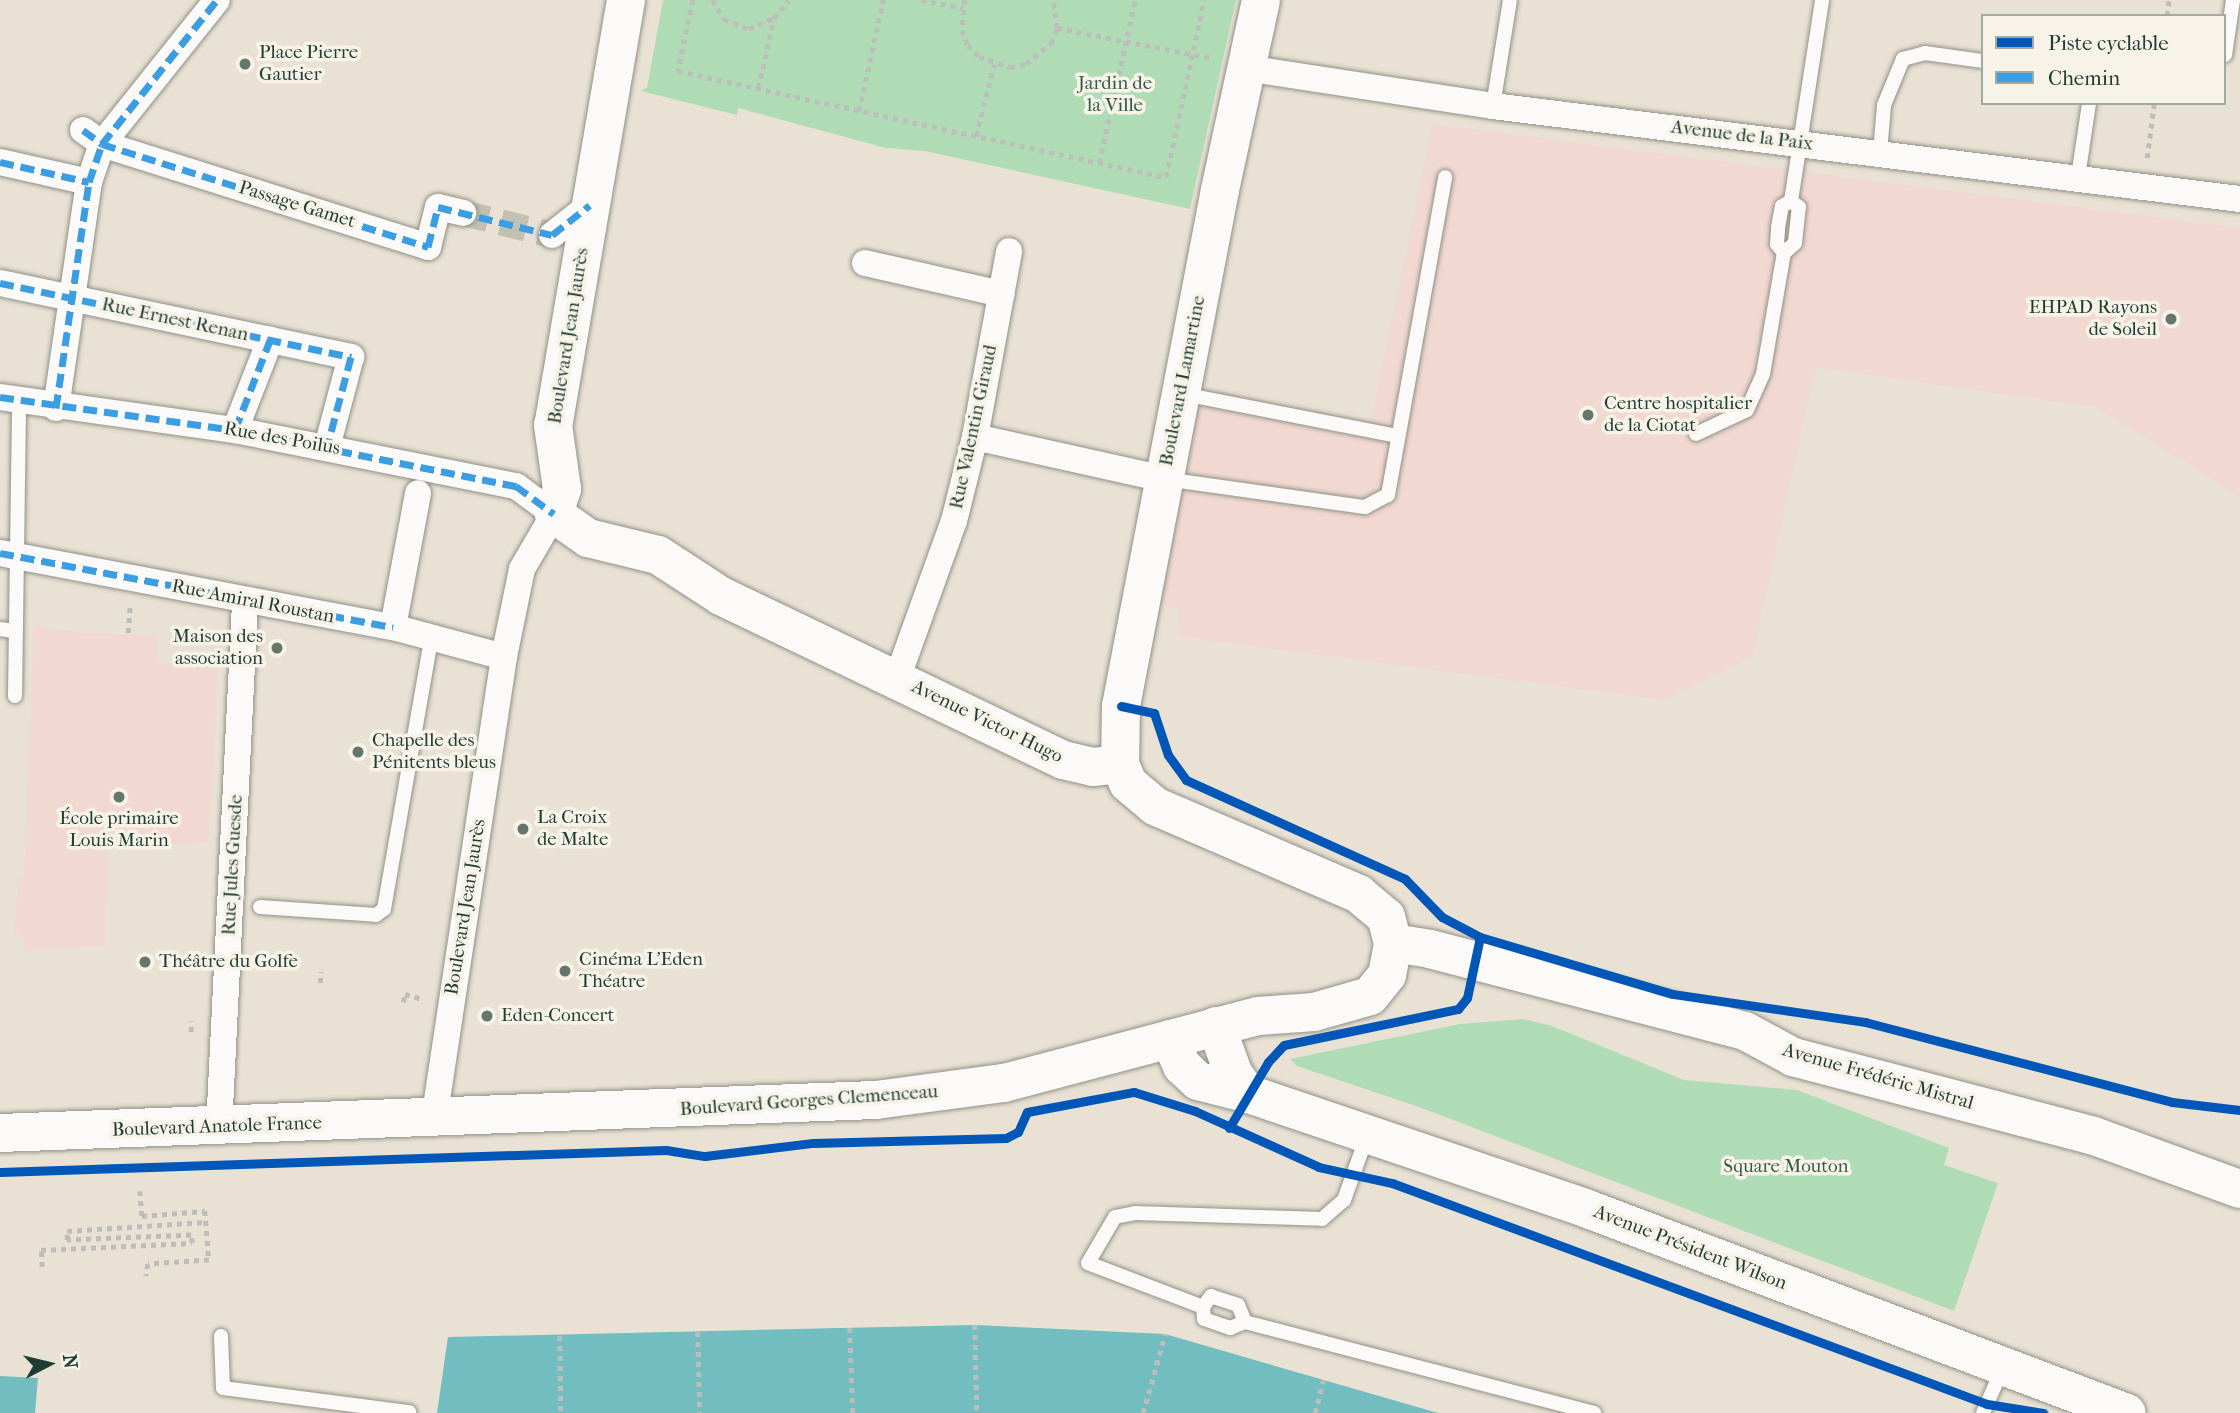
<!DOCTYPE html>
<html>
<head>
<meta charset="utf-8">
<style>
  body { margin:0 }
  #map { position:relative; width:2240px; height:1413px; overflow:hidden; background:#e9e1d3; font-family:"IM FELL French Canon",serif }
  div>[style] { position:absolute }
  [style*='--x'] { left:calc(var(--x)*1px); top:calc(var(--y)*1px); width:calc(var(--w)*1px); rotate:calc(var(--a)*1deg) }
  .built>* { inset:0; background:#f1d8d0 }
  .green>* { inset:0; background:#afdcb5 }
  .water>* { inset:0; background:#71bdc0 }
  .street-tunnel>* { height:26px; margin-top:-13px; transform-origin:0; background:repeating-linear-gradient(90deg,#c1c0b3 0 26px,transparent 0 39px) }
  .path>* { height:4.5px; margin-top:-2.25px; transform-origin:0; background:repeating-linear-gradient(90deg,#bdbebb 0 5px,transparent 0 10px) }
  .roads { filter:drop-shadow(0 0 2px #8f9188) drop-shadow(0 0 2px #8f9188) }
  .lane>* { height:14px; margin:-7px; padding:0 7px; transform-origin:7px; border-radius:7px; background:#fcfaf8 }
  .street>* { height:26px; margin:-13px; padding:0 13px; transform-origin:13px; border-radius:13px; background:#fcfaf8 }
  .secondary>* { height:38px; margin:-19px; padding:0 19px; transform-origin:19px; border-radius:19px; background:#fcfaf8 }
  .quiet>* { height:7px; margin-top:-3.5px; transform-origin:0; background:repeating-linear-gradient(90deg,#3c9ee2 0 14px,transparent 0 21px) }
  .cycleway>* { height:9px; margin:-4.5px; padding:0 4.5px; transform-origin:4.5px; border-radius:4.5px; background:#0057b8 }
  .dots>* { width:19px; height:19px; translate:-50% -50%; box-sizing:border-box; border:4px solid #f7f3e8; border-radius:50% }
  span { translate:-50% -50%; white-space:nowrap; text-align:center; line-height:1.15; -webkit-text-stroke:7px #f7f3e8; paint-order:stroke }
  .poi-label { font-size:19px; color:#1f3d34 }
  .left { translate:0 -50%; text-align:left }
  .right { translate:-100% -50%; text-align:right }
  .park-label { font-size:19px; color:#325c49 }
  .street-label { font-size:19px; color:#1f3d34 }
  .legend { position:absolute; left:1981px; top:14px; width:245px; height:91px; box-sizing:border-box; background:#f7f3e8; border:2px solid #a1aaa0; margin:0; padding:9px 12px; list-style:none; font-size:21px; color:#1f3d34 }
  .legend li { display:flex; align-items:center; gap:14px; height:35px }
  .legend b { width:35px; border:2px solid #a1aaa0 }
  .north { position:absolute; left:14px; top:1329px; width:70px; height:70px; -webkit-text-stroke:5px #f7f3e8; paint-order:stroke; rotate:83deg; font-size:19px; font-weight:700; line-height:28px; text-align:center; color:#1f3d34 }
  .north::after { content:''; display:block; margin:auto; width:24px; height:32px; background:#1f3d34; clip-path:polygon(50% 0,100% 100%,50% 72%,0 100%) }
</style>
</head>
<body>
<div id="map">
  <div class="built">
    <i style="clip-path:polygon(1433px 124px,2240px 228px,2240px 496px,2098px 408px,1815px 367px,1752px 657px,1665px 700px,1181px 637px,1178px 609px,1157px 603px,1199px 387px,1371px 422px)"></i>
    <i style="clip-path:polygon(34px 626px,82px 633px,158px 635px,156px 663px,218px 666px,208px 843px,107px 846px,105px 946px,27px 950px,22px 934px,15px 933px,18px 877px,24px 877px)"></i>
  </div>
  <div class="green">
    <i style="clip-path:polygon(663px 0,1236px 0,1190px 209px,925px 151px,886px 148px,738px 108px,737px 115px,641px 91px,647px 88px)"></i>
    <i style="clip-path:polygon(1523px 1019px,1552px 1026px,1684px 1080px,1797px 1090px,1949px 1148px,1944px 1165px,1998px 1183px,1954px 1311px,1419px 1107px,1297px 1066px,1290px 1059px,1460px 1024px)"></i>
  </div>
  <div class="water">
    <i style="clip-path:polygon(975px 1325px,1165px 1334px,1438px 1413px,437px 1413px,448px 1337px)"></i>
    <i style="clip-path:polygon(0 1376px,38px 1378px,35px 1413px,0 1413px)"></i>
  </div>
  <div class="street-tunnel">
    <i style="--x:463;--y:213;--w:92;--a:13.9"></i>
  </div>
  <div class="path">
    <i style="--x:693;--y:0;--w:73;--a:101.9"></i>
    <i style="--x:678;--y:71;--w:499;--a:12.3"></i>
    <i style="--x:1166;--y:177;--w:181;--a:-77.9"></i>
    <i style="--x:713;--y:0;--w:22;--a:60"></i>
    <i style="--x:724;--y:19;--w:27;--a:22"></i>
    <i style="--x:749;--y:29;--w:27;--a:-24"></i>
    <i style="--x:774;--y:18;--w:23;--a:-50"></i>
    <i style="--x:921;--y:0;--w:43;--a:10.8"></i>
    <i style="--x:965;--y:0;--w:30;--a:96"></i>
    <i style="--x:962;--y:30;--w:16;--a:68"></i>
    <i style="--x:968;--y:45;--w:16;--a:47"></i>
    <i style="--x:979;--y:57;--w:33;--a:18"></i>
    <i style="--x:1010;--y:67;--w:16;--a:-11"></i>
    <i style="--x:1026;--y:64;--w:33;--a:-40"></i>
    <i style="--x:1051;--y:43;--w:16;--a:-68"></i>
    <i style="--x:1057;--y:28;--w:28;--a:-98"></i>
    <i style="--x:2167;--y:16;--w:16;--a:-83"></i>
    <i style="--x:1057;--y:28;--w:158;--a:11"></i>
    <i style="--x:758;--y:88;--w:72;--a:-77.1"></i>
    <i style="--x:859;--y:111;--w:114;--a:-77.8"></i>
    <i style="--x:976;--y:136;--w:74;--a:-76"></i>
    <i style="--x:2147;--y:158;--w:55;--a:-82.7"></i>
    <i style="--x:1099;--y:163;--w:167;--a:-77.5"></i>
    <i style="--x:128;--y:633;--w:26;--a:-86"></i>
    <i style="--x:320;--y:983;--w:11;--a:-85"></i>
    <i style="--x:403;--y:1002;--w:8;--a:-76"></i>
    <i style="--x:405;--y:994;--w:19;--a:16"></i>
    <i style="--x:191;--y:1032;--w:11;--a:-90"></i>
    <i style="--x:140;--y:1191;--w:25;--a:85"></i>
    <i style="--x:142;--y:1216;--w:63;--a:-4.5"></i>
    <i style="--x:205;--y:1211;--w:49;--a:85.3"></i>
    <i style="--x:209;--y:1260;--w:61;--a:176.2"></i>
    <i style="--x:148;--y:1264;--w:12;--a:99"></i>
    <i style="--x:42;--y:1267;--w:17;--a:-93"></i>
    <i style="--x:41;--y:1250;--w:151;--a:-2.7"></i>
    <i style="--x:192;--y:1243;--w:8;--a:-97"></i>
    <i style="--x:191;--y:1235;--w:124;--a:177.7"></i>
    <i style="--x:67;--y:1240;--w:9;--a:-90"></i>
    <i style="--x:67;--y:1231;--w:139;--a:-3.7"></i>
    <i style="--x:975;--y:1325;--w:88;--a:88.7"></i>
    <i style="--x:850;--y:1328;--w:85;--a:88"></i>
    <i style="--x:698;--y:1332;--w:81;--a:88.6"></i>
    <i style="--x:560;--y:1336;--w:77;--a:89.3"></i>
    <i style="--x:1143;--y:1413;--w:82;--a:-74.4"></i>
    <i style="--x:1315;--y:1413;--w:34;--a:-76"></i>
  </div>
  <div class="roads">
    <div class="lane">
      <i style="--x:2225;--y:55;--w:56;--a:-81.7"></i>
      <i style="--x:1493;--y:106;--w:107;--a:-80.9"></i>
      <i style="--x:1880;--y:153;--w:48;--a:-85.2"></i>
      <i style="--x:1884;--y:105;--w:50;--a:-67.6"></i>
      <i style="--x:1903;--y:59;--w:23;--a:-15"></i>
      <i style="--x:1925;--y:53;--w:59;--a:7.9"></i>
      <i style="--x:2078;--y:177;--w:75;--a:-81.5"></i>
      <i style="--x:1791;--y:201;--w:203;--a:-81.2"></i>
      <i style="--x:1784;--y:253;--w:11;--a:-128"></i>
      <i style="--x:1777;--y:244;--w:16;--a:-86"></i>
      <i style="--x:1778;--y:228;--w:22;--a:-80"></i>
      <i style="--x:1782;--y:206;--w:10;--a:-29"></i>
      <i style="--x:1183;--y:394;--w:219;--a:11.1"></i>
      <i style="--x:1696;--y:434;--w:56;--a:-25.2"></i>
      <i style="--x:1747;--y:410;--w:39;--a:-66"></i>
      <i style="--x:1763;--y:374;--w:123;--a:-80.2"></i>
      <i style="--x:1784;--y:253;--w:15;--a:-42"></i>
      <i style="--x:1795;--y:243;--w:36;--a:-84"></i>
      <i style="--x:1799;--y:207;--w:10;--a:-143"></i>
      <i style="--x:1165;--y:479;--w:202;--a:8"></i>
      <i style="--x:1365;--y:507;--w:26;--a:-28"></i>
      <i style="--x:1388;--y:495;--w:323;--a:-79.8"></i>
      <i style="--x:0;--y:629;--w:14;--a:8"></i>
      <i style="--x:15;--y:696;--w:297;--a:-89.2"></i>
      <i style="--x:260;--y:907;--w:116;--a:3.9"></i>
      <i style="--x:376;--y:915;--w:10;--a:-37"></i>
      <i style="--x:384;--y:909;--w:274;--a:-80.1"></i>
      <i style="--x:1203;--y:1307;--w:123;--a:-159.1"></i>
      <i style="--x:1088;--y:1263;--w:53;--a:-59.6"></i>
      <i style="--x:1115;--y:1217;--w:20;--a:-11"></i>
      <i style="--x:1135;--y:1213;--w:187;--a:1.8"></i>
      <i style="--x:1322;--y:1219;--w:29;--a:-41"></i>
      <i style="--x:1344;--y:1200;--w:68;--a:-70.2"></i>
      <i style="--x:1245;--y:1322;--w:18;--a:-112"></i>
      <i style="--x:1238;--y:1305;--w:28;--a:-162"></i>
      <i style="--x:1211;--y:1296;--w:14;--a:126"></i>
      <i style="--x:1203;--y:1307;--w:12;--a:85"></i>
      <i style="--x:1204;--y:1319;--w:28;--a:19"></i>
      <i style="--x:1230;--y:1328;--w:16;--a:-22"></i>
      <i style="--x:1245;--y:1322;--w:361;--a:14.6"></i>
      <i style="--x:221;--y:1336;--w:52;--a:87.8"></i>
      <i style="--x:223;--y:1388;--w:188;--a:7.4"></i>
      <i style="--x:1983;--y:1413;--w:50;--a:-66.5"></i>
    </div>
    <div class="street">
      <i style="--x:1246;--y:68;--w:250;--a:8.7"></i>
      <i style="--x:1493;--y:106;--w:753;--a:7.1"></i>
      <i style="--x:83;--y:130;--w:24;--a:36"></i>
      <i style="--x:102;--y:144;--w:342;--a:17.5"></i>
      <i style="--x:428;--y:247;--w:41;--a:-76"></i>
      <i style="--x:438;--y:207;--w:26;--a:13"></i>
      <i style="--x:0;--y:162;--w:91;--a:12.7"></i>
      <i style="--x:552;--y:235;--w:48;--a:-38.3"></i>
      <i style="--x:865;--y:263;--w:140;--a:12.8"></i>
      <i style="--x:0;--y:283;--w:359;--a:11.9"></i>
      <i style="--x:351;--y:357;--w:93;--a:104.9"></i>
      <i style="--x:0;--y:397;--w:237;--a:8"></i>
      <i style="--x:235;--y:430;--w:287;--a:11.3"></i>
      <i style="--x:516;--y:486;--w:47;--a:36.4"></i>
      <i style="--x:554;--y:514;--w:64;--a:120.2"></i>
      <i style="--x:522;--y:569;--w:90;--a:101.6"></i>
      <i style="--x:504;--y:657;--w:467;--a:98.6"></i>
      <i style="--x:56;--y:408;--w:228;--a:-81.7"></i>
      <i style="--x:89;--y:182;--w:40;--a:-71.1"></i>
      <i style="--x:102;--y:144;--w:184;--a:-51.4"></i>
      <i style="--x:235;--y:430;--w:97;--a:-68.7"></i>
      <i style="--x:975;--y:437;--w:195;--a:12.5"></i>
      <i style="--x:0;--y:553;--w:400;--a:10.7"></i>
      <i style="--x:393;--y:627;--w:115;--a:15.1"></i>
      <i style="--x:393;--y:627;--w:136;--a:-79.4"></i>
      <i style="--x:897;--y:679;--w:168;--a:-70.2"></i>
      <i style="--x:954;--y:521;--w:87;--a:-76"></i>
      <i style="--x:975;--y:437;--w:189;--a:-79.6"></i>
      <i style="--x:219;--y:1128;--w:526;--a:-87.16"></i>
    </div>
    <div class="secondary">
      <i style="--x:626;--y:0;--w:431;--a:99.7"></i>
      <i style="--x:553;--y:425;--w:65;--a:82"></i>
      <i style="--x:562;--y:489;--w:26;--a:108"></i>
      <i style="--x:554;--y:514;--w:42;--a:35.2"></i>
      <i style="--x:588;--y:538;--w:72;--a:13.7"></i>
      <i style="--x:658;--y:555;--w:75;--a:33.1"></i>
      <i style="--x:721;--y:596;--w:379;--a:25.6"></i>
      <i style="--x:1063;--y:760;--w:31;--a:13"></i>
      <i style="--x:1093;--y:767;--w:27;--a:-6"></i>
      <i style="--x:1393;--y:943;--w:37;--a:9"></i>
      <i style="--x:1430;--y:949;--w:325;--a:14.6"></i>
      <i style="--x:1745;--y:1031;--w:55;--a:28.4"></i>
      <i style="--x:1793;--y:1057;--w:311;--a:14.7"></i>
      <i style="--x:2094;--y:1136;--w:155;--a:20"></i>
      <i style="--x:1216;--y:1026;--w:52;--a:69.8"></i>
      <i style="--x:1234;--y:1075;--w:24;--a:52"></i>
      <i style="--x:1170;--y:1039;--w:30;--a:66"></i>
      <i style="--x:1182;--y:1066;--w:22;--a:43"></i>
      <i style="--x:1198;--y:1081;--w:53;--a:14.3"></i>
      <i style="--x:1249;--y:1094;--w:355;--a:18.7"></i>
      <i style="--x:1585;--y:1208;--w:579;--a:20.72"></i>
      <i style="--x:0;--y:1133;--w:877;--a:-2.16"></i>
      <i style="--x:876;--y:1100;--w:129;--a:-7.6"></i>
      <i style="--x:1004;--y:1083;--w:263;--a:-14.8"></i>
      <i style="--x:1258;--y:1016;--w:56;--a:-4.1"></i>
      <i style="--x:1314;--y:1012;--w:58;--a:-15.9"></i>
      <i style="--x:1370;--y:996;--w:27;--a:-51"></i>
      <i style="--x:1387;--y:975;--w:33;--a:-79"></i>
      <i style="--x:1393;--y:943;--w:27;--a:-105"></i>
      <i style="--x:1386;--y:917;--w:35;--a:-140"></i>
      <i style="--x:1359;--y:894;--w:222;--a:-156.7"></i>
      <i style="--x:1155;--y:806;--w:35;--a:-140"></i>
      <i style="--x:1128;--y:783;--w:21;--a:-113"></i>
      <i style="--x:1120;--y:764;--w:58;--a:-89"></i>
      <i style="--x:1121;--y:706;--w:525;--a:-79.14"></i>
      <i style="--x:1220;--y:190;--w:194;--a:-77.8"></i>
    </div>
  </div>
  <div class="quiet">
    <i style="--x:83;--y:130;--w:24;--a:36"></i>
    <i style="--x:102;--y:144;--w:342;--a:17.5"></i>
    <i style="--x:428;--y:247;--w:41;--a:-76"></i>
    <i style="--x:438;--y:207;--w:117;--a:13.8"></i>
    <i style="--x:552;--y:235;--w:48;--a:-38.3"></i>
    <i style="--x:0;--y:162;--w:91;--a:12.7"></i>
    <i style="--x:0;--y:283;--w:359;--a:11.9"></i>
    <i style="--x:351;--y:357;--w:93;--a:104.9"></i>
    <i style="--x:0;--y:397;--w:237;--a:8"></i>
    <i style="--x:235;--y:430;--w:287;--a:11.3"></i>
    <i style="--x:516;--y:486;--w:47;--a:36.4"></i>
    <i style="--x:56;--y:408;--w:228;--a:-81.7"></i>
    <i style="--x:89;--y:182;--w:40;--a:-71.1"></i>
    <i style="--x:102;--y:144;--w:184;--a:-51.4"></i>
    <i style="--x:235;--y:430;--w:97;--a:-68.7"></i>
    <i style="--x:0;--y:553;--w:400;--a:10.7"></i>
  </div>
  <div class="cycleway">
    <i style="--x:1121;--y:706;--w:34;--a:12"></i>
    <i style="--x:1154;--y:713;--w:44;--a:71.6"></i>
    <i style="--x:1168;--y:755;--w:31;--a:54"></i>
    <i style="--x:1186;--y:780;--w:240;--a:24.3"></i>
    <i style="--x:1405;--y:879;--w:53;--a:45.8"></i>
    <i style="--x:1442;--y:917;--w:43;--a:27.8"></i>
    <i style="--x:1229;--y:1128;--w:77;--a:-59.4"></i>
    <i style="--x:1268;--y:1062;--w:23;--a:-47"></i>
    <i style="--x:1284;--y:1045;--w:178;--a:-11.7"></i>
    <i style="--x:1458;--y:1009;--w:14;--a:-51"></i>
    <i style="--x:1467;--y:998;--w:62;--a:-78"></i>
    <i style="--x:1480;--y:937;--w:201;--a:16.5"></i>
    <i style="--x:1673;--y:994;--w:194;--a:8.3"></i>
    <i style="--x:1865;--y:1022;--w:317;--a:14.6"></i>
    <i style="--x:2172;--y:1102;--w:68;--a:6.7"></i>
    <i style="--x:0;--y:1172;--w:666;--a:-1.89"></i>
    <i style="--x:666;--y:1150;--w:39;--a:9"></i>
    <i style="--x:705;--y:1156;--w:109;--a:-6.9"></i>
    <i style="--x:813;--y:1143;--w:193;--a:-1.5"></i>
    <i style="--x:1006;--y:1138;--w:13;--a:-27"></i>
    <i style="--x:1018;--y:1132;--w:22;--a:-66"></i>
    <i style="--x:1027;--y:1112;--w:109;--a:-10.6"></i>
    <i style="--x:1134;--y:1092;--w:64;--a:17.3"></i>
    <i style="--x:1195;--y:1111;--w:136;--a:24.3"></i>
    <i style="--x:1319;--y:1167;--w:75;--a:12.4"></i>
    <i style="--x:1392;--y:1183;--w:635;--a:20.38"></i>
    <i style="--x:1987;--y:1404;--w:57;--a:9.1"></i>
  </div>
  <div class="dots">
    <i style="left:245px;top:64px;background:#66766c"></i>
    <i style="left:2171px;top:319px;background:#66766c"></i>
    <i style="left:1588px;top:415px;background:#66766c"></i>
    <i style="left:277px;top:648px;background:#66766c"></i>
    <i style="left:358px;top:752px;background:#66766c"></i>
    <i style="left:119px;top:797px;background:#66766c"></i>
    <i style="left:523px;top:829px;background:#66766c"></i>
    <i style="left:145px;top:962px;background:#66766c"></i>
    <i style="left:565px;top:971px;background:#66766c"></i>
    <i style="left:487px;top:1016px;background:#66766c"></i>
  </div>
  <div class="poi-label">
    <span class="left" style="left:259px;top:64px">Place Pierre<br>Gautier</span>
    <span class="right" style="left:2157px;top:319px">EHPAD Rayons<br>de Soleil</span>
    <span class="left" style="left:1604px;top:415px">Centre hospitalier<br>de la Ciotat</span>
    <span class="right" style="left:263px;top:648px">Maison des<br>association</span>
    <span class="left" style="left:372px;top:752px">Chapelle des<br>Pénitents bleus</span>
    <span class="left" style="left:537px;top:829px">La Croix<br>de Malte</span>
    <span style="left:119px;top:830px">École primaire<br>Louis Marin</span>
    <span class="left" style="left:579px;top:971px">Cinéma L'Eden<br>Théatre</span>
    <span class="left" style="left:159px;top:962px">Théâtre du Golfe</span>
    <span class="left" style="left:501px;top:1016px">Eden-Concert</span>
  </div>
  <div class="park-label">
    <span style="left:1115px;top:95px">Jardin de<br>la Ville</span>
    <span style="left:1786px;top:1167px">Square Mouton</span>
  </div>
  <div class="street-label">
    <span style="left:1742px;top:136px;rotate:7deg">Avenue de la Paix</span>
    <span style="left:297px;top:205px;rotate:17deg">Passage Gamet</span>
    <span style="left:175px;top:320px;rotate:12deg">Rue Ernest Renan</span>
    <span style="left:569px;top:336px;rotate:-81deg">Boulevard Jean Jaurès</span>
    <span style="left:1183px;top:381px;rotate:-79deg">Boulevard Lamartine</span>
    <span style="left:974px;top:427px;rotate:-78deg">Rue Valentin Giraud</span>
    <span style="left:282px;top:439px;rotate:10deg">Rue des Poilus</span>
    <span style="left:253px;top:602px;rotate:11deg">Rue Amiral Roustan</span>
    <span style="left:987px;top:722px;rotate:26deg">Avenue Victor Hugo</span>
    <span style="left:233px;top:865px;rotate:-87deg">Rue Jules Guesde</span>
    <span style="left:466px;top:907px;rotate:-81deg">Boulevard Jean Jaurès</span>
    <span style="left:1878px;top:1077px;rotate:16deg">Avenue Frédéric Mistral</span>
    <span style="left:809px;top:1101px;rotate:-4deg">Boulevard Georges Clemenceau</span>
    <span style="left:217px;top:1127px;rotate:-2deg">Boulevard Anatole France</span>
    <span style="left:1690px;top:1248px;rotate:21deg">Avenue Président Wilson</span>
  </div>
  <ul class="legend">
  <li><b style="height:9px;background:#0057b8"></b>Piste cyclable</li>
  <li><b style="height:9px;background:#3c9ee2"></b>Chemin</li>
  </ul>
  <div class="north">N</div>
</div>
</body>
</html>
